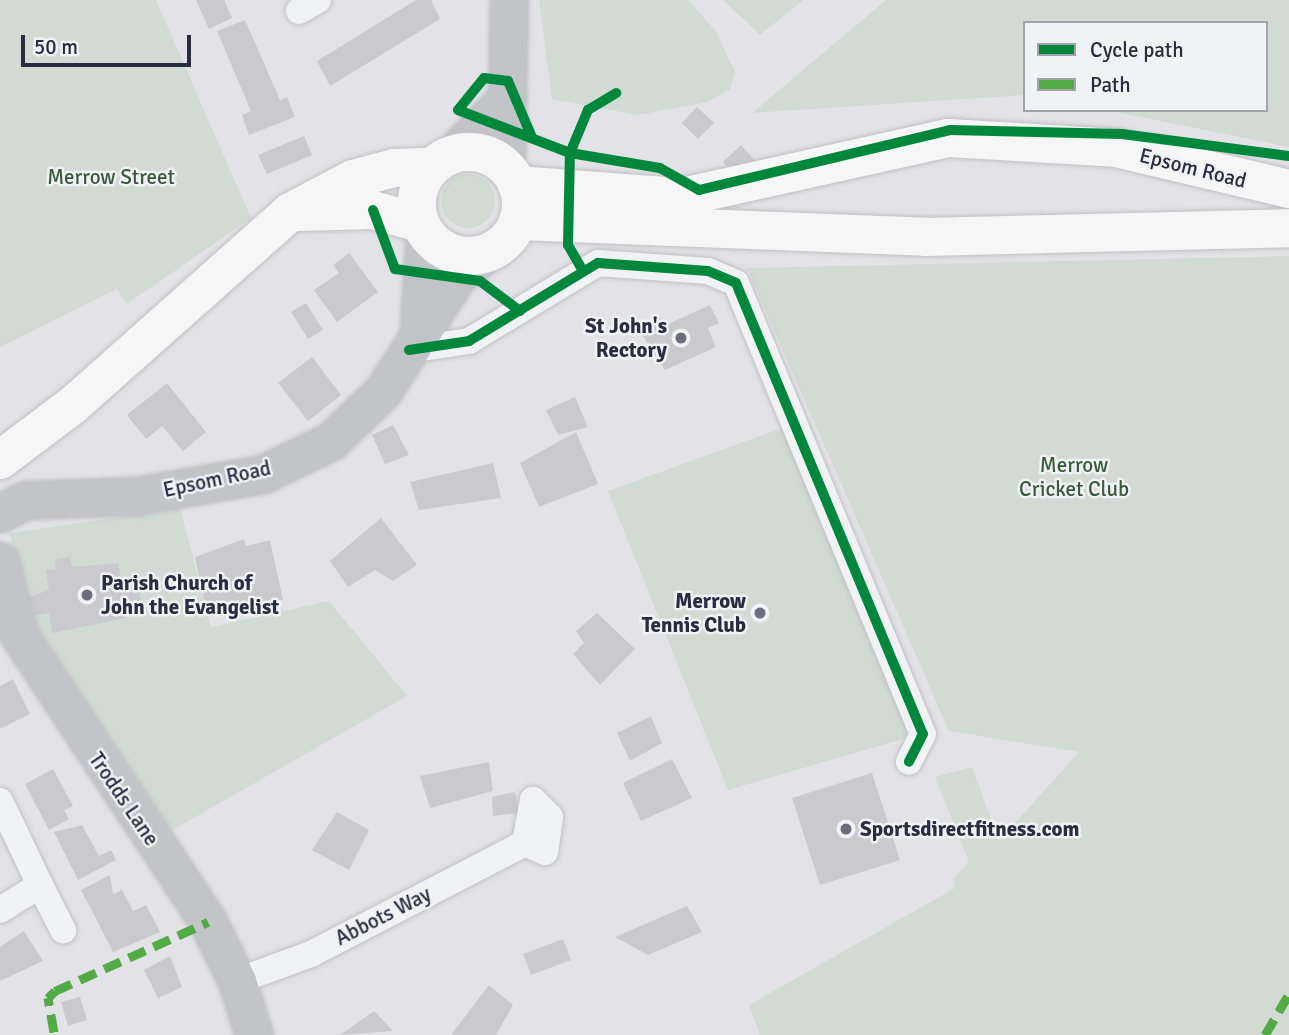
<!DOCTYPE html>
<html>
<head>
<meta charset="utf-8">
<style>
  body { margin:0 }
  #map { position:relative; width:1289px; height:1035px; overflow:hidden; background:#e3e3e7; font-family:Signika,sans-serif }
  div>[style] { position:absolute }
  [style*='--x'] { left:calc(var(--x)*1px); top:calc(var(--y)*1px); width:calc(var(--w)*1px); rotate:calc(var(--a)*1deg) }
  .green>* { inset:0; background:#d1dad3 }
  .round { border-radius:50% }
  .building>* { inset:0; background:#c9c9ce }
  .roads { filter:drop-shadow(0 0 2px #c1c1c5) drop-shadow(0 0 2px #c1c1c5) }
  .street>* { height:26px; margin:-13px; padding:0 13px; transform-origin:13px; border-radius:13px; background:#f1f2f4 }
  .secondary>* { height:37px; margin:-18.5px; padding:0 18.5px; transform-origin:18.5px; border-radius:18.5px; background:#c3c4c8 }
  .primary>* { height:38px; margin:-19px; padding:0 19px; transform-origin:19px; border-radius:19px; background:#f6f6f6 }
  .primary>.ring { margin:-19px; padding:0; box-sizing:content-box; background:none; border:38px solid #f6f6f6; border-radius:50% }
  .quiet>* { height:9px; margin-top:-4.5px; transform-origin:0; background:repeating-linear-gradient(90deg,#53ab46 0 18px,transparent 0 27px) }
  .cycleway>* { height:10px; margin:-5px; padding:0 5px; transform-origin:5px; border-radius:5px; background:#00873e }
  .dots>* { width:19px; height:19px; translate:-50% -50%; box-sizing:border-box; border:4px solid #f0f2f6; border-radius:50% }
  span { translate:-50% -50%; white-space:nowrap; text-align:center; line-height:1.15; -webkit-text-stroke:5px #f0f2f6; paint-order:stroke }
  .street-label { font-size:21px; color:#2a2d3f }
  .park-label { font-size:21px; color:#395a3a }
  .poi-label { font-size:21px; color:#2a2d3f; font-weight:700 }
  .right { translate:-100% -50%; text-align:right }
  .left { translate:0 -50%; text-align:left }
  .legend { position:absolute; left:1023px; top:21px; width:245px; height:91px; box-sizing:border-box; background:#f0f2f6; border:2px solid #a1a3ad; margin:0; padding:9px 12px; list-style:none; font-size:21px; color:#2a2d3f }
  .legend li { display:flex; align-items:center; gap:14px; height:35px }
  .legend b { width:35px; border:2px solid #a1a3ad }
  .scale { position:absolute; left:21px; top:35px; width:170px; height:32px; box-sizing:border-box; border:4px solid #2a2d3f; border-top:0; padding-left:9px; font-size:21px; line-height:24px; white-space:nowrap; color:#2a2d3f; -webkit-text-stroke:5px #f0f2f6; paint-order:stroke }
</style>
</head>
<body>
<div id="map">
  <div class="green">
    <i style="clip-path:polygon(0 0,156px 0,251px 218px,127px 304px,117px 289px,0 347px)"></i>
    <i style="clip-path:polygon(539px 0,688px 0,715px 30px,735px 72px,730px 89px,707px 102px,638px 115px,552px 99px)"></i>
    <i style="clip-path:polygon(723px 0,803px 0,760px 35px)"></i>
    <i style="clip-path:polygon(886px 0,1289px 0,1289px 147px,1106px 110px,1266px 110px,1266px 23px,1025px 23px,1025px 95px,752px 113px)"></i>
    <i class="round" style="left:441px;top:174px;width:54px;height:54px"></i>
    <i style="clip-path:polygon(1289px 256px,1289px 1035px,760px 1035px,749px 1005px,955px 888px,953px 879px,969px 862px,935px 777px,972px 767px,999px 841px,1079px 752px,949px 731px,747px 268px)"></i>
    <i style="clip-path:polygon(790px 425px,913px 736px,728px 790px,608px 491px)"></i>
    <i style="clip-path:polygon(180px 508px,211px 627px,329px 601px,407px 696px,162px 836px,63px 684px,21px 598px,10px 533px)"></i>
  </div>
  <div class="building">
    <i style="clip-path:polygon(196px 0,224px 0,232px 18px,209px 29px)"></i>
    <i style="clip-path:polygon(416px 0,431px 0,440px 19px,330px 86px,317px 61px)"></i>
    <i style="clip-path:polygon(245px 20px,280px 100px,287px 97px,295px 117px,249px 135px,242px 115px,251px 111px,217px 31px)"></i>
    <i style="clip-path:polygon(697px 107px,714px 123px,698px 139px,682px 123px)"></i>
    <i style="clip-path:polygon(304px 136px,312px 155px,267px 174px,258px 155px)"></i>
    <i style="clip-path:polygon(741px 145px,756px 162px,738px 178px,723px 162px)"></i>
    <i style="clip-path:polygon(349px 253px,378px 292px,337px 322px,314px 290px,339px 273px,333px 265px)"></i>
    <i style="clip-path:polygon(306px 303px,323px 330px,308px 339px,291px 312px)"></i>
    <i style="clip-path:polygon(710px 305px,719px 323px,708px 328px,716px 347px,665px 370px,637px 327px,660px 317px,664px 326px)"></i>
    <i style="clip-path:polygon(312px 357px,341px 395px,308px 421px,278px 383px)"></i>
    <i style="clip-path:polygon(167px 383px,206px 432px,183px 451px,162px 426px,146px 439px,127px 415px)"></i>
    <i style="clip-path:polygon(575px 397px,588px 427px,558px 435px,546px 410px)"></i>
    <i style="clip-path:polygon(393px 425px,409px 455px,385px 464px,372px 435px)"></i>
    <i style="clip-path:polygon(576px 432px,598px 484px,539px 507px,520px 463px)"></i>
    <i style="clip-path:polygon(493px 463px,501px 498px,419px 510px,410px 482px)"></i>
    <i style="clip-path:polygon(381px 518px,417px 565px,393px 581px,375px 570px,348px 587px,330px 561px)"></i>
    <i style="clip-path:polygon(244px 539px,246px 546px,270px 540px,283px 600px,208px 617px,195px 557px)"></i>
    <i style="clip-path:polygon(70px 557px,72px 567px,118px 563px,121px 579px,137px 576px,141px 602px,124px 604px,126px 618px,52px 633px,49px 613px,28px 617px,25px 599px,49px 590px,46px 570px,56px 569px,55px 560px)"></i>
    <i style="clip-path:polygon(597px 613px,635px 649px,600px 685px,573px 654px,584px 643px,576px 631px)"></i>
    <i style="clip-path:polygon(13px 679px,30px 714px,0 729px,0 686px)"></i>
    <i style="clip-path:polygon(651px 716px,662px 743px,630px 761px,617px 733px)"></i>
    <i style="clip-path:polygon(672px 759px,692px 798px,641px 821px,623px 783px)"></i>
    <i style="clip-path:polygon(489px 762px,493px 791px,430px 808px,420px 776px)"></i>
    <i style="clip-path:polygon(53px 769px,73px 806px,64px 810px,69px 819px,49px 830px,25px 784px)"></i>
    <i style="clip-path:polygon(872px 773px,900px 860px,820px 885px,792px 798px)"></i>
    <i style="clip-path:polygon(515px 792px,519px 813px,493px 816px,492px 797px)"></i>
    <i style="clip-path:polygon(337px 812px,369px 830px,349px 870px,312px 850px)"></i>
    <i style="clip-path:polygon(82px 825px,99px 856px,111px 850px,116px 860px,78px 880px,54px 832px)"></i>
    <i style="clip-path:polygon(110px 875px,113px 894px,122px 890px,133px 911px,146px 905px,160px 932px,113px 952px,81px 890px)"></i>
    <i style="clip-path:polygon(687px 906px,702px 932px,648px 955px,615px 937px)"></i>
    <i style="clip-path:polygon(24px 931px,43px 961px,0 981px,0 947px)"></i>
    <i style="clip-path:polygon(563px 939px,571px 960px,531px 975px,523px 954px)"></i>
    <i style="clip-path:polygon(170px 956px,182px 987px,158px 998px,144px 970px)"></i>
    <i style="clip-path:polygon(489px 985px,513px 1005px,496px 1035px,451px 1035px)"></i>
    <i style="clip-path:polygon(80px 997px,87px 1020px,68px 1026px,61px 1002px)"></i>
    <i style="clip-path:polygon(374px 1011px,393px 1031px,340px 1035px)"></i>
  </div>
  <div class="roads">
    <div class="street">
      <i style="--x:299;--y:11;--w:22;--a:-30"></i>
      <i style="--x:409;--y:350;--w:61;--a:-8.5"></i>
      <i style="--x:469;--y:341;--w:151;--a:-31.2"></i>
      <i style="--x:598;--y:263;--w:110;--a:4.2"></i>
      <i style="--x:708;--y:271;--w:30;--a:23"></i>
      <i style="--x:736;--y:283;--w:488;--a:67.5"></i>
      <i style="--x:923;--y:734;--w:31;--a:117"></i>
      <i style="--x:0;--y:801;--w:93;--a:64.5"></i>
      <i style="--x:40;--y:885;--w:47;--a:148"></i>
      <i style="--x:40;--y:885;--w:51;--a:62.9"></i>
      <i style="--x:237;--y:981;--w:79;--a:-20"></i>
      <i style="--x:311;--y:954;--w:241;--a:-27.4"></i>
      <i style="--x:525;--y:843;--w:44;--a:-79.5"></i>
      <i style="--x:533;--y:800;--w:24;--a:45"></i>
      <i style="--x:550;--y:817;--w:35;--a:98"></i>
      <i style="--x:545;--y:852;--w:22;--a:-156"></i>
    </div>
    <div class="secondary">
      <i style="--x:450;--y:156;--w:80;--a:-45.5"></i>
      <i style="--x:506;--y:168;--w:168;--a:-89"></i>
      <i style="--x:419;--y:329;--w:97;--a:-86.5"></i>
      <i style="--x:0;--y:513;--w:29;--a:-27"></i>
      <i style="--x:26;--y:500;--w:110;--a:-2.1"></i>
      <i style="--x:136;--y:496;--w:129;--a:-9.8"></i>
      <i style="--x:263;--y:474;--w:76;--a:-25.9"></i>
      <i style="--x:331;--y:441;--w:72;--a:-43.9"></i>
      <i style="--x:383;--y:391;--w:136;--a:-57"></i>
      <i style="--x:457;--y:277;--w:40;--a:-39"></i>
      <i style="--x:0;--y:561;--w:76;--a:75.6"></i>
      <i style="--x:19;--y:635;--w:344;--a:56.6"></i>
      <i style="--x:208;--y:922;--w:66;--a:63.8"></i>
      <i style="--x:237;--y:981;--w:57;--a:72.5"></i>
    </div>
    <div class="primary">
      <i class="ring" style="left:417px;top:152px;width:66px;height:66px"></i>
      <i style="--x:517;--y:185;--w:165;--a:4.2"></i>
      <i style="--x:682;--y:197;--w:273;--a:-12.5"></i>
      <i style="--x:949;--y:138;--w:167;--a:3.4"></i>
      <i style="--x:1116;--y:148;--w:178;--a:13.3"></i>
      <i style="--x:299;--y:212;--w:74;--a:-1.5"></i>
      <i style="--x:373;--y:210;--w:49;--a:15.5"></i>
      <i style="--x:518;--y:221;--w:408;--a:2.2"></i>
      <i style="--x:926;--y:237;--w:363;--a:-1.4"></i>
      <i style="--x:0;--y:460;--w:91;--a:-37"></i>
      <i style="--x:73;--y:405;--w:290;--a:-41.6"></i>
      <i style="--x:290;--y:212;--w:71;--a:-27.6"></i>
      <i style="--x:353;--y:179;--w:42;--a:-15"></i>
      <i style="--x:394;--y:168;--w:38;--a:-2"></i>
    </div>
  </div>
  <div class="quiet">
    <i style="--x:54;--y:1032;--w:35;--a:-100"></i>
    <i style="--x:48;--y:998;--w:10;--a:-45"></i>
    <i style="--x:55;--y:991;--w:168;--a:-24.3"></i>
    <i style="--x:1265;--y:1035;--w:48;--a:-59.7"></i>
  </div>
  <div class="cycleway">
    <i style="--x:531;--y:135;--w:59;--a:-113.1"></i>
    <i style="--x:508;--y:81;--w:24;--a:-173"></i>
    <i style="--x:484;--y:78;--w:41;--a:129.1"></i>
    <i style="--x:458;--y:110;--w:120;--a:21"></i>
    <i style="--x:570;--y:153;--w:91;--a:9.5"></i>
    <i style="--x:660;--y:168;--w:45;--a:29.4"></i>
    <i style="--x:699;--y:190;--w:258;--a:-13.4"></i>
    <i style="--x:950;--y:130;--w:172;--a:1.3"></i>
    <i style="--x:1122;--y:134;--w:168;--a:7.5"></i>
    <i style="--x:373;--y:210;--w:63;--a:69.6"></i>
    <i style="--x:395;--y:269;--w:86;--a:8"></i>
    <i style="--x:480;--y:281;--w:50;--a:36.9"></i>
    <i style="--x:583;--y:271;--w:30;--a:-120"></i>
    <i style="--x:568;--y:245;--w:92;--a:-88.8"></i>
    <i style="--x:570;--y:153;--w:47;--a:-67.3"></i>
    <i style="--x:588;--y:110;--w:33;--a:-31"></i>
    <i style="--x:409;--y:350;--w:61;--a:-8.5"></i>
    <i style="--x:469;--y:341;--w:151;--a:-31.2"></i>
    <i style="--x:598;--y:263;--w:110;--a:4.2"></i>
    <i style="--x:708;--y:271;--w:30;--a:23"></i>
    <i style="--x:736;--y:283;--w:488;--a:67.5"></i>
    <i style="--x:923;--y:734;--w:31;--a:117"></i>
  </div>
  <div class="dots">
    <i style="left:681px;top:338px;background:#6b6d7a"></i>
    <i style="left:87px;top:595px;background:#6b6d7a"></i>
    <i style="left:760px;top:613px;background:#6b6d7a"></i>
    <i style="left:846px;top:829px;background:#6b6d7a"></i>
  </div>
  <div class="street-label">
    <span style="left:1193px;top:168px;rotate:14deg">Epsom Road</span>
    <span style="left:217px;top:479px;rotate:-12deg">Epsom Road</span>
    <span style="left:124px;top:799px;rotate:56deg">Trodds Lane</span>
    <span style="left:383px;top:916px;rotate:-27deg">Abbots Way</span>
  </div>
  <div class="park-label">
    <span style="left:111px;top:177px">Merrow Street</span>
    <span style="left:1074px;top:477px">Merrow<br>Cricket Club</span>
  </div>
  <div class="poi-label">
    <span class="right" style="left:667px;top:338px">St John's<br>Rectory</span>
    <span class="left" style="left:101px;top:595px">Parish Church of<br>John the Evangelist</span>
    <span class="right" style="left:746px;top:613px">Merrow<br>Tennis Club</span>
    <span class="left" style="left:860px;top:829px">Sportsdirectfitness.com</span>
  </div>
  <ul class="legend">
  <li><b style="height:9px;background:#00873e"></b>Cycle path</li>
  <li><b style="height:9px;background:#53ab46"></b>Path</li>
  </ul>
  <div class="scale">50 m</div>
</div>
</body>
</html>
